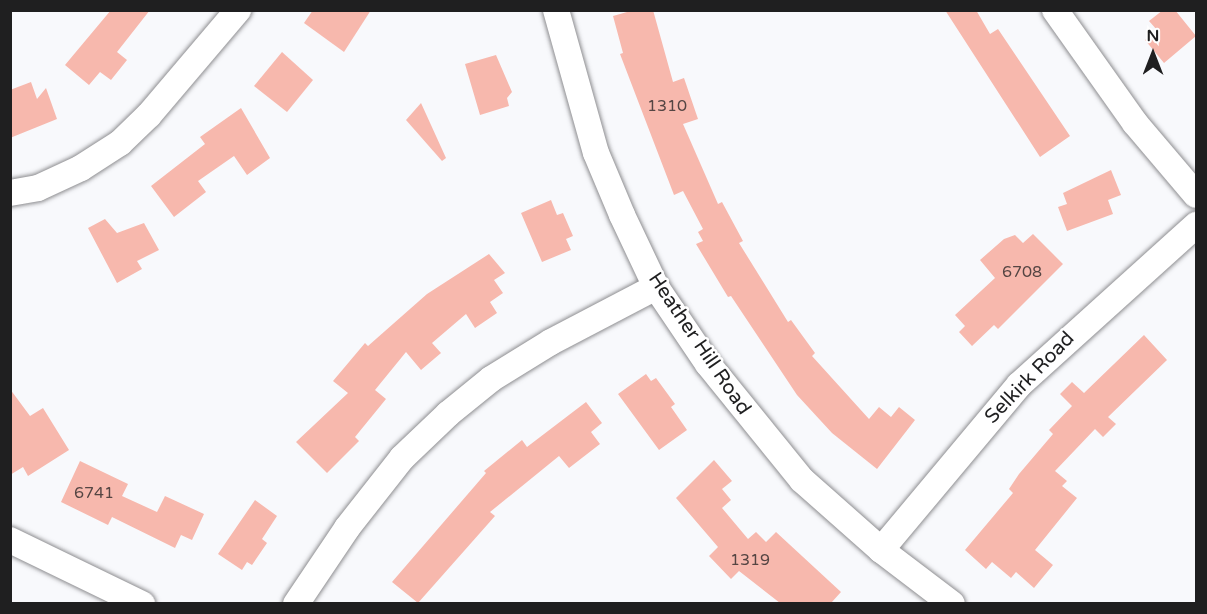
<!DOCTYPE html>
<html>
<head>
<meta charset="utf-8">
<style>
  body { margin:0 }
  #map { position:relative; width:1207px; height:614px; overflow:hidden; background:#f8f9fc; font-family:"Varela Round",sans-serif }
  div>[style] { position:absolute }
  [style*='--x'] { left:calc(var(--x)*1px); top:calc(var(--y)*1px); width:calc(var(--w)*1px); rotate:calc(var(--a)*1deg) }
  .building>* { inset:0; background:#f7b8ad }
  .roads { filter:drop-shadow(0 0 2px #8e8e91) drop-shadow(0 0 2px #8e8e91) }
  .street>* { height:26px; margin:-13px; padding:0 13px; transform-origin:13px; border-radius:13px; background:#fff }
  span { translate:-50% -50%; white-space:nowrap; text-align:center; line-height:1.15; -webkit-text-stroke:5px #fff; paint-order:stroke }
  .number-label { font-size:16px; color:#554543 }
  .number-label span { -webkit-text-stroke-width:0 }
  .street-label { font-size:20px; color:#1f1f20 }
  .frame { position:absolute; inset:0; border:12px solid #1f1f20; pointer-events:none }
  .north { position:absolute; left:1123px; top:24px; width:60px; height:60px; -webkit-text-stroke:4px #fff; paint-order:stroke; rotate:0deg; font-size:16px; font-weight:700; line-height:24px; text-align:center; color:#1f1f20 }
  .north::after { content:''; display:block; margin:auto; width:21px; height:27px; background:#1f1f20; clip-path:polygon(50% 0,100% 100%,50% 72%,0 100%) }
</style>
</head>
<body>
<div id="map">
  <div class="building">
    <i style="clip-path:polygon(111px 10px,150px 10px,117px 52px,127px 60px,111px 80px,100px 72px,89px 85px,65px 65px)"></i>
    <i style="clip-path:polygon(313px 10px,371px 10px,344px 52px,304px 23px)"></i>
    <i style="clip-path:polygon(634px 10px,653px 10px,673px 82px,684px 78px,698px 119px,683px 124px,718px 204px,722px 202px,743px 241px,739px 243px,788px 322px,791px 320px,815px 353px,812px 356px,869px 419px,879px 407px,891px 417px,899px 407px,915px 420px,877px 469px,832px 433px,797px 395px,731px 296px,728px 297px,696px 244px,703px 241px,698px 232px,703px 229px,683px 191px,674px 195px,620px 54px,623px 53px,613px 16px)"></i>
    <i style="clip-path:polygon(945px 10px,976px 10px,990px 34px,998px 29px,1070px 136px,1040px 157px)"></i>
    <i style="clip-path:polygon(1163px 10px,1175px 10px,1196px 36px,1164px 63px,1145px 40px,1157px 30px,1149px 21px)"></i>
    <i style="clip-path:polygon(282px 52px,313px 80px,287px 112px,254px 86px)"></i>
    <i style="clip-path:polygon(496px 55px,512px 92px,507px 98px,509px 106px,480px 115px,465px 64px)"></i>
    <i style="clip-path:polygon(31px 82px,37px 99px,46px 88px,57px 119px,10px 138px,10px 90px)"></i>
    <i style="clip-path:polygon(421px 103px,446px 158px,442px 161px,406px 120px)"></i>
    <i style="clip-path:polygon(241px 108px,270px 158px,247px 175px,234px 156px,198px 181px,206px 192px,174px 217px,151px 186px,205px 144px,200px 137px)"></i>
    <i style="clip-path:polygon(1111px 170px,1121px 195px,1108px 200px,1113px 214px,1067px 231px,1058px 207px,1067px 204px,1063px 193px)"></i>
    <i style="clip-path:polygon(551px 200px,557px 215px,563px 213px,573px 236px,566px 239px,571px 250px,542px 262px,521px 213px)"></i>
    <i style="clip-path:polygon(105px 219px,117px 233px,144px 223px,159px 250px,137px 261px,142px 269px,117px 283px,88px 228px)"></i>
    <i style="clip-path:polygon(1033px 234px,1063px 264px,998px 329px,994px 325px,972px 346px,959px 332px,965px 326px,955px 315px,995px 278px,980px 260px,1004px 239px,1015px 235px,1023px 243px)"></i>
    <i style="clip-path:polygon(489px 254px,505px 273px,494px 280px,503px 293px,490px 302px,497px 313px,475px 328px,466px 314px,432px 343px,441px 353px,421px 370px,406px 352px,375px 390px,386px 399px,355px 437px,359px 441px,327px 473px,296px 442px,348px 393px,333px 381px,365px 343px,368px 346px,427px 294px)"></i>
    <i style="clip-path:polygon(1144px 335px,1167px 360px,1108px 417px,1116px 424px,1103px 437px,1095px 429px,1055px 471px,1067px 481px,1062px 486px,1077px 498px,1035px 550px,1053px 565px,1034px 588px,1016px 572px,1011px 578px,992px 562px,986px 569px,965px 550px,1013px 493px,1009px 489px,1019px 474px,1053px 434px,1049px 430px,1072px 406px,1060px 394px,1072px 382px,1084px 393px)"></i>
    <i style="clip-path:polygon(646px 374px,651px 381px,656px 378px,675px 404px,671px 407px,687px 430px,659px 450px,618px 394px)"></i>
    <i style="clip-path:polygon(10px 389px,30px 416px,43px 408px,69px 450px,28px 476px,23px 467px,10px 475px)"></i>
    <i style="clip-path:polygon(586px 402px,602px 423px,591px 432px,600px 444px,569px 468px,559px 456px,490px 512px,495px 516px,418px 603px,392px 582px,486px 473px,484px 471px,522px 440px,527px 447px)"></i>
    <i style="clip-path:polygon(714px 460px,732px 481px,722px 489px,731px 500px,722px 508px,748px 539px,756px 532px,766px 542px,776px 532px,841px 592px,831px 603px,780px 603px,739px 571px,731px 579px,709px 556px,718px 547px,676px 498px)"></i>
    <i style="clip-path:polygon(80px 461px,128px 484px,122px 496px,157px 512px,165px 496px,204px 514px,192px 540px,181px 535px,175px 548px,112px 517px,108px 525px,61px 502px)"></i>
    <i style="clip-path:polygon(255px 500px,277px 516px,262px 539px,267px 543px,252px 565px,247px 562px,242px 570px,218px 554px)"></i>
  </div>
  <div class="roads">
    <div class="street">
      <i style="--x:556;--y:10;--w:148;--a:74.4"></i>
      <i style="--x:596;--y:153;--w:67;--a:67.2"></i>
      <i style="--x:622;--y:215;--w:80;--a:64.7"></i>
      <i style="--x:656;--y:287;--w:93;--a:56"></i>
      <i style="--x:708;--y:364;--w:149;--a:51"></i>
      <i style="--x:802;--y:480;--w:106;--a:41.5"></i>
      <i style="--x:881;--y:550;--w:89;--a:37.3"></i>
      <i style="--x:1055;--y:10;--w:138;--a:54.7"></i>
      <i style="--x:1135;--y:123;--w:94;--a:49.7"></i>
      <i style="--x:10;--y:193;--w:28;--a:-10"></i>
      <i style="--x:38;--y:188;--w:47;--a:-24.9"></i>
      <i style="--x:81;--y:168;--w:46;--a:-32.7"></i>
      <i style="--x:120;--y:143;--w:40;--a:-44"></i>
      <i style="--x:149;--y:115;--w:138;--a:-49.7"></i>
      <i style="--x:10;--y:540;--w:147;--a:25.9"></i>
      <i style="--x:881;--y:550;--w:215;--a:-50.1"></i>
      <i style="--x:1019;--y:385;--w:239;--a:-42.1"></i>
      <i style="--x:296;--y:604;--w:92;--a:-56.1"></i>
      <i style="--x:347;--y:528;--w:89;--a:-51.8"></i>
      <i style="--x:402;--y:458;--w:64;--a:-43.7"></i>
      <i style="--x:448;--y:414;--w:55;--a:-39.1"></i>
      <i style="--x:491;--y:379;--w:70;--a:-31.7"></i>
      <i style="--x:551;--y:342;--w:119;--a:-27.6"></i>
    </div>
  </div>
  <div class="number-label">
    <span style="left:667px;top:106px">1310</span>
    <span style="left:1022px;top:272px">6708</span>
    <span style="left:94px;top:493px">6741</span>
    <span style="left:750px;top:560px">1319</span>
  </div>
  <div class="street-label">
    <span style="left:699px;top:344px;rotate:56deg">Heather Hill Road</span>
    <span style="left:1030px;top:378px;rotate:-46deg">Selkirk Road</span>
  </div>
  <div class="frame"></div>
  <div class="north">N</div>
</div>
</body>
</html>
